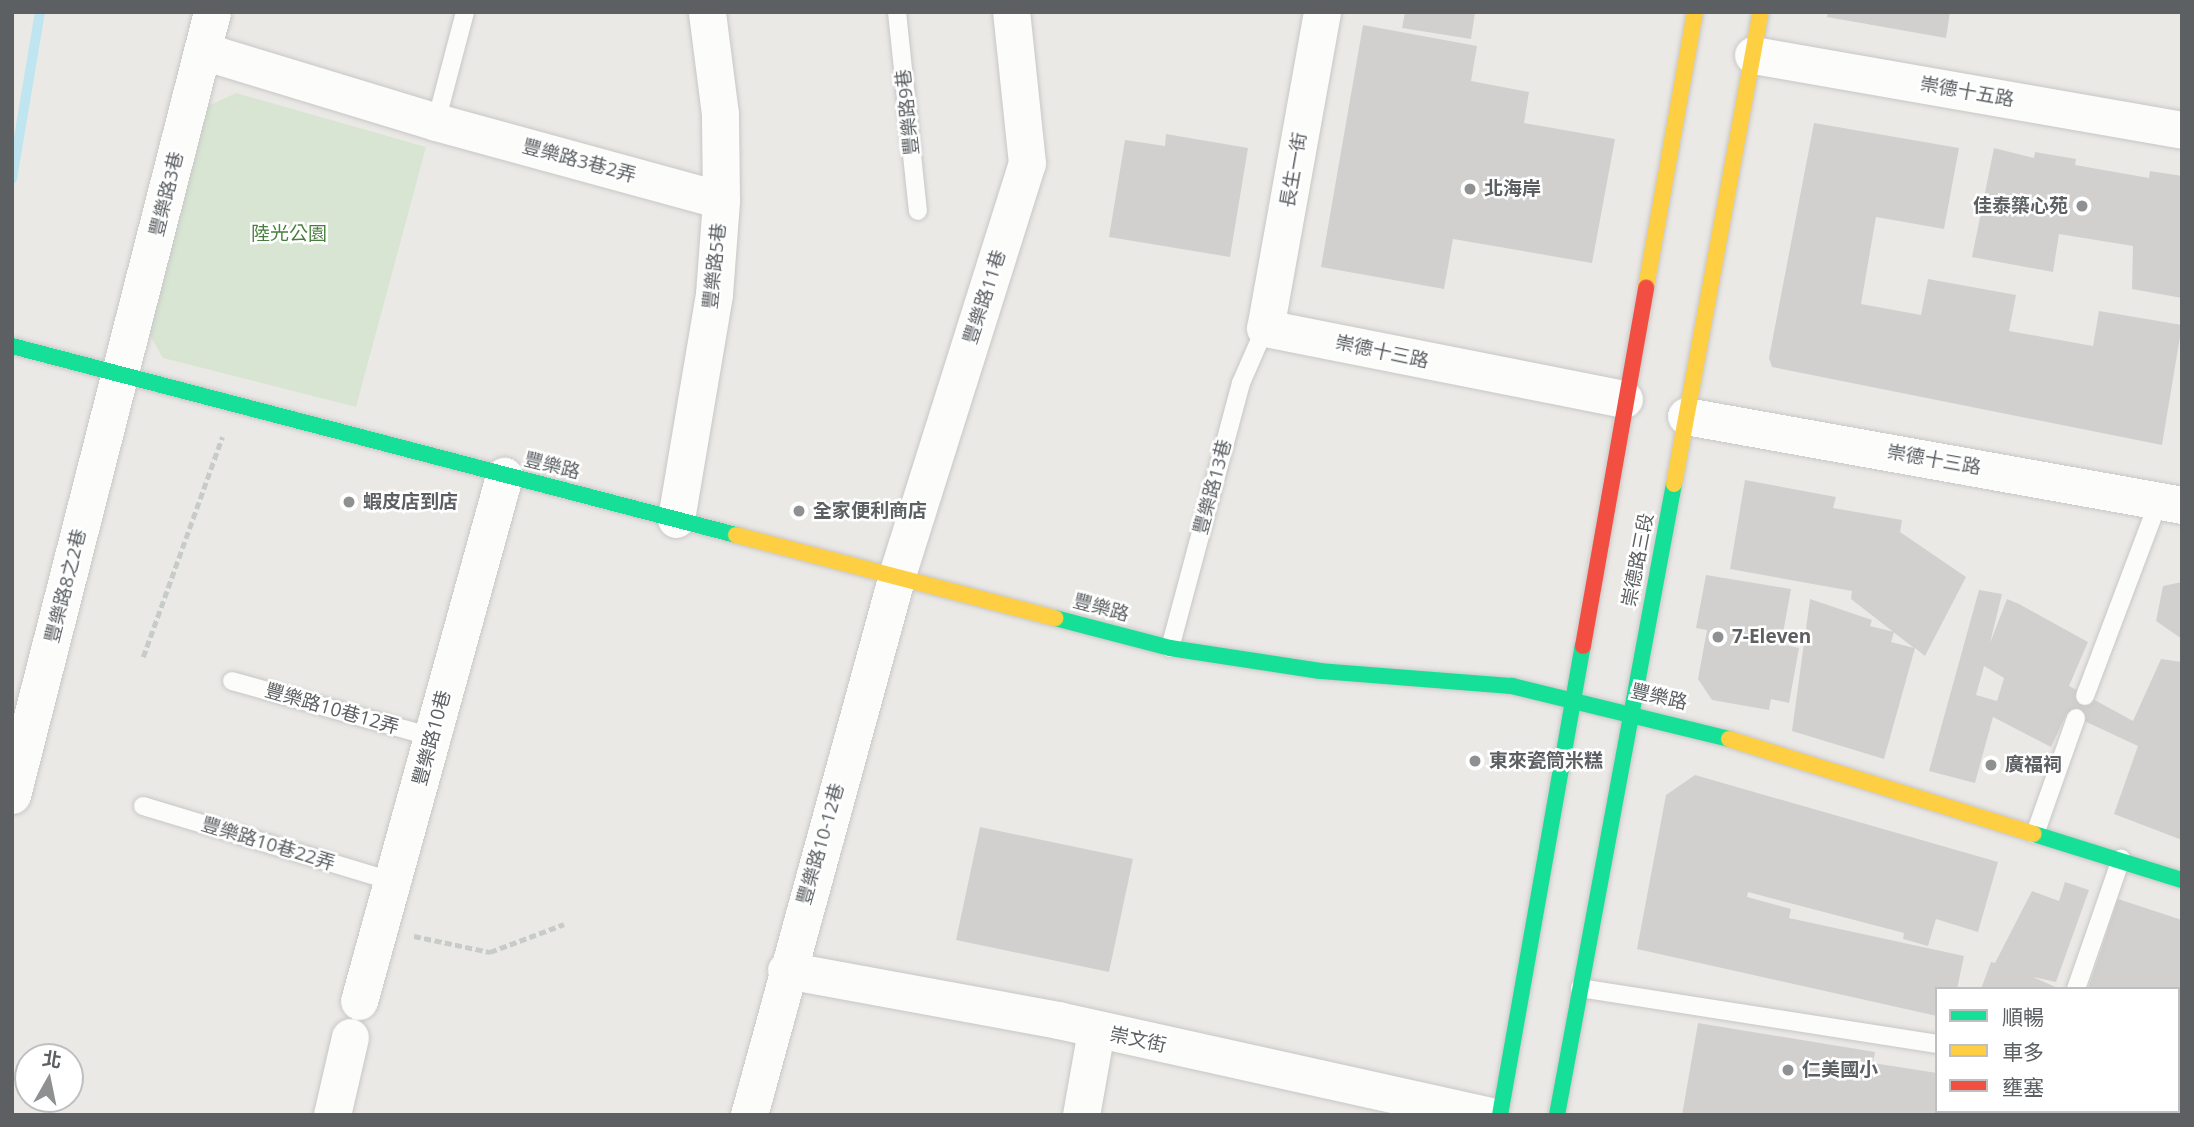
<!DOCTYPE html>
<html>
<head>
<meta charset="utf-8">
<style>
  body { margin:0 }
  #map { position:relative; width:2194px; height:1127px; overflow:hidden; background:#ebe9e6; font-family:"Open Sans","Noto Sans TC",sans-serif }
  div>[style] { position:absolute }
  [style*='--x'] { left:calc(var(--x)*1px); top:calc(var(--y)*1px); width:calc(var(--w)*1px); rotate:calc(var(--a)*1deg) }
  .green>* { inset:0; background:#d8e5d3 }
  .stream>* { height:10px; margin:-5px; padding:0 5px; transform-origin:5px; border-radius:5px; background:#bfe5f0 }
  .building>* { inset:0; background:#d2d0cf }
  .path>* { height:4.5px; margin-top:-2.25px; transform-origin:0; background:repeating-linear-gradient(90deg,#c7ccc9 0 7px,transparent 0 10.5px) }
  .roads { filter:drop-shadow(0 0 2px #c7c7c6) drop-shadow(0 0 2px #c7c7c6) }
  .lane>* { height:18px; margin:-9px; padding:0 9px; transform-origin:9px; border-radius:9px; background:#fcfcfb }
  .street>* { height:37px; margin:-18.5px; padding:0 18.5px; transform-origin:18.5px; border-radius:18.5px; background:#fcfcfb }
  .fast>* { height:16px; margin:-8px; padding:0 8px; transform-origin:8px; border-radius:8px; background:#16e098 }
  .slow>* { height:16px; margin:-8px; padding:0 8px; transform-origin:8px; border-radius:8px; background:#ffcf43 }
  .jam>* { height:16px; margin:-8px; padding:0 8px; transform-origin:8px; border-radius:8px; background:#f24e42 }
  .dots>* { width:19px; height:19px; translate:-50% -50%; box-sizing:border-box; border:4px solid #fff; border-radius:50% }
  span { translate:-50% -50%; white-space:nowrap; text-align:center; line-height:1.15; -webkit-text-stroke:5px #fff; paint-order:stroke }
  .street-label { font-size:19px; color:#5c6063 }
  .poi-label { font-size:19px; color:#5c6063; font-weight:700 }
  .left { translate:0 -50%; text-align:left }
  .right { translate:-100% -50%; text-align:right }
  .park-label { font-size:19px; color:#487f3e }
  .frame { position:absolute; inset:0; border:14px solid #5c6063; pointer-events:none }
  .legend { position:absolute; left:1935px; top:987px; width:245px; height:126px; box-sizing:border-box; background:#fff; border:2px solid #bebfc1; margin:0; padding:9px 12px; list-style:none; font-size:21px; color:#5c6063 }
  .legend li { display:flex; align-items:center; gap:14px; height:35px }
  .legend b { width:35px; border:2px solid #bebfc1 }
  .north { position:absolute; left:14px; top:1043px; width:70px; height:70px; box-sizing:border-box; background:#fff; border:2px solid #bebfc1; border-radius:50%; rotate:9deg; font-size:19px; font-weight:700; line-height:28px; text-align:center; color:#5c6063 }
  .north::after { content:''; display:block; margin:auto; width:24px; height:32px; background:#8e9091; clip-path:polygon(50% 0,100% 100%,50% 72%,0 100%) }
</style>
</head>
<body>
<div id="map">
  <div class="green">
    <i style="clip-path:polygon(236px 93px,426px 147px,356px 407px,163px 358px,149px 334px,208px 106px)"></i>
  </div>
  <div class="stream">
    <i style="--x:12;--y:179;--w:169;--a:-80.5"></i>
  </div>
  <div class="building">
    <i style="clip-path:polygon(1405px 12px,1475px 12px,1471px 39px,1402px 28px)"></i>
    <i style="clip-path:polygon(1828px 12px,1950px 12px,1946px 38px,1827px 17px)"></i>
    <i style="clip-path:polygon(1363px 25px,1477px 46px,1471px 81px,1529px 92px,1524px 123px,1615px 139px,1592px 263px,1453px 239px,1444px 289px,1321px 267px)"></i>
    <i style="clip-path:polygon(1814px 123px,1959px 148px,1944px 229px,1876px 217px,1861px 304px,1921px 315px,1928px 279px,2016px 295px,2009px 331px,2093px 346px,2099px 311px,2182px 325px,2162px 445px,1772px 367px,1769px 358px)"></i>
    <i style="clip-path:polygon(1166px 134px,1248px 148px,1230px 257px,1109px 237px,1125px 140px,1165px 146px)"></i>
    <i style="clip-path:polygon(1994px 148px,2034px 158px,2035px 152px,2076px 159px,2075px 165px,2149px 178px,2150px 171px,2182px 176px,2182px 298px,2132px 289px,2133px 246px,2059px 234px,2053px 272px,1972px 257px)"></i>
    <i style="clip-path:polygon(1745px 480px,1836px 497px,1833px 508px,1902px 520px,1900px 532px,1966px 577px,1925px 656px,1915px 648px,1884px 759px,1792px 731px,1810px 599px,1872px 620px,1870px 626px,1894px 632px,1891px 642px,1914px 648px,1851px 599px,1852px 591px,1730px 569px)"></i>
    <i style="clip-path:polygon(1706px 575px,1791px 589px,1781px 644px,1799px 648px,1789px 703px,1771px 699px,1769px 710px,1712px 700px,1698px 679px,1707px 630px,1696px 628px)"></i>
    <i style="clip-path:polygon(2182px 582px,2182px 639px,2156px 621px,2163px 586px)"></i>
    <i style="clip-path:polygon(evenodd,1979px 590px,2002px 594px,1990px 643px,2007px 599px,2019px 604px,2088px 642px,2069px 686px,2133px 721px,2161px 659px,2182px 662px,2182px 840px,2114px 814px,2138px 746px,2067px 713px,2051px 747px,1993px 717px,1975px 783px,1929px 771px,1979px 590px,1984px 666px,2004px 678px,1997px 701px,1976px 695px,1984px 666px)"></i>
    <i style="clip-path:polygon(1695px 775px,1998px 862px,1978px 932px,1936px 919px,1928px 946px,1903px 939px,1904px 933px,1748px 892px,1747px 897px,1791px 909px,1789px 918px,1964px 956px,1957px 989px,1937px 989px,1937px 1016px,1637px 949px,1666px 795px)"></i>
    <i style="clip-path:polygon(980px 827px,1133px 859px,1109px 972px,956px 940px)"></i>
    <i style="clip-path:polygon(2065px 882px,2089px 890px,2056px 982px,2033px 977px,2060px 989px,1981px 989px,1991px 962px,1995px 963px,2032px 891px,2059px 901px)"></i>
    <i style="clip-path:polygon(2118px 899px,2182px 920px,2182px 1024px,2178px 989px,2088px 989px)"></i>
    <i style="clip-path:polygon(1698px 1023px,1875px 1052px,1873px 1063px,1937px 1073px,1937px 1111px,2036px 1115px,1682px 1115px)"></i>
    <i style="clip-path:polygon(2178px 1024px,2182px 1025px,2182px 1093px,2178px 1091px)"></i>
  </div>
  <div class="path">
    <i style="--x:143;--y:657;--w:234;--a:-70.2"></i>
    <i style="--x:414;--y:936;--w:78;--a:11.9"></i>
    <i style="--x:490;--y:952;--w:79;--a:-20.7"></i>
  </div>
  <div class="roads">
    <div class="lane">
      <i style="--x:897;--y:12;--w:200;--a:84"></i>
      <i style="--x:436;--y:122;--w:114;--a:-75.2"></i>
      <i style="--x:1170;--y:648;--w:274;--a:-75"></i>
      <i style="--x:1241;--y:383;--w:60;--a:-66.4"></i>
      <i style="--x:232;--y:681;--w:209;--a:15.6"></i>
      <i style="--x:2085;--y:696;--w:210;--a:-69.3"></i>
      <i style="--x:143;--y:806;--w:260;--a:16.8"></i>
      <i style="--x:2035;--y:834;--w:123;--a:-70.5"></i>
      <i style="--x:1580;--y:988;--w:361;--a:8.9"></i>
      <i style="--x:2076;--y:989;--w:138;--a:-70.9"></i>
      <i style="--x:2128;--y:1111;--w:10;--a:24"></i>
    </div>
    <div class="street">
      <i style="--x:1322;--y:12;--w:321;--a:100.2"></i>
      <i style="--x:1265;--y:328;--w:366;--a:11.2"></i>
      <i style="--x:203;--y:51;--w:244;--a:16.9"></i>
      <i style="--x:436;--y:122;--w:295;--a:15.3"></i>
      <i style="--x:1753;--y:55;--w:436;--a:9.9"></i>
      <i style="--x:1686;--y:416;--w:504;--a:10.17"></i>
      <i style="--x:676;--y:519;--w:228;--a:-80.4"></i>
      <i style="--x:714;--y:294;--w:94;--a:-85.7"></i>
      <i style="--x:721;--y:200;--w:86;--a:-90.7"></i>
      <i style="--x:720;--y:114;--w:103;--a:-97.3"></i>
      <i style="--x:12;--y:795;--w:808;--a:-75.67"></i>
      <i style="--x:786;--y:970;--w:277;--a:10.4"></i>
      <i style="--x:1058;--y:1020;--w:440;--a:12.5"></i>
      <i style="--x:359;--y:1001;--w:545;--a:-74.56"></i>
      <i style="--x:332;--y:1115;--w:80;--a:-77"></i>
      <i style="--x:749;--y:1115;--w:560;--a:-74.67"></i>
      <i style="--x:897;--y:575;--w:432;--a:-72.5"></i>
      <i style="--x:1027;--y:163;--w:152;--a:-96"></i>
      <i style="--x:1081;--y:1115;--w:85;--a:-79.9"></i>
    </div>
    <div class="fast">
      <i style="--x:12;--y:346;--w:748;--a:14.63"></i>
      <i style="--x:1055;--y:618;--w:119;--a:14.6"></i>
      <i style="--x:1170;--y:648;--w:152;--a:8.7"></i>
      <i style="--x:1320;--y:671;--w:193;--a:4.5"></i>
      <i style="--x:1512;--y:686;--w:223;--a:13.7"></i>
      <i style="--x:2034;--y:834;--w:155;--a:17.3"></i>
      <i style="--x:1500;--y:1115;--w:476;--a:-80"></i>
      <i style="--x:1557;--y:1115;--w:642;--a:-79.5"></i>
    </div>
    <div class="slow">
      <i style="--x:1646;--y:287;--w:279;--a:-79.9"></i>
      <i style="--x:1674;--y:484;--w:480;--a:-79.6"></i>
      <i style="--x:736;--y:535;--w:330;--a:14.6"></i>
      <i style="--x:1729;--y:739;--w:319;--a:17.3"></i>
    </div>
    <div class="jam">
      <i style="--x:1583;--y:646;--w:364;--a:-80"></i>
    </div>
  </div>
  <div class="dots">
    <i style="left:1470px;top:189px;background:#8e9091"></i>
    <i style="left:2082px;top:206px;background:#8e9091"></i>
    <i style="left:349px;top:502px;background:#8e9091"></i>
    <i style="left:799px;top:511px;background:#8e9091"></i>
    <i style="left:1718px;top:637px;background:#8e9091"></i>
    <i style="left:1475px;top:761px;background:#8e9091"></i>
    <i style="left:1991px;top:765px;background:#8e9091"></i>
    <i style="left:1788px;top:1070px;background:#8e9091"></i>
  </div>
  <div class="street-label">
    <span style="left:1967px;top:92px;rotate:10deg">崇德十五路</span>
    <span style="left:908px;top:112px;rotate:-96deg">豐樂路9巷</span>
    <span style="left:579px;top:161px;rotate:15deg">豐樂路3巷2弄</span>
    <span style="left:1294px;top:170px;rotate:-80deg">長生一街</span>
    <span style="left:167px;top:194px;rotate:-76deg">豐樂路3巷</span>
    <span style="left:715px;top:266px;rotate:-84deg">豐樂路5巷</span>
    <span style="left:985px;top:297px;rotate:-72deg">豐樂路11巷</span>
    <span style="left:1382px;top:352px;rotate:12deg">崇德十三路</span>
    <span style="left:1934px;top:460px;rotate:10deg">崇德十三路</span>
    <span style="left:552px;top:466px;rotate:14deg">豐樂路</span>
    <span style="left:1213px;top:487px;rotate:-75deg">豐樂路13巷</span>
    <span style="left:1638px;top:560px;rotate:-79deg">崇德路三段</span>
    <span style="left:66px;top:586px;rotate:-76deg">豐樂路8之2巷</span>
    <span style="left:1101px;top:608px;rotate:15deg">豐樂路</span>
    <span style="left:1659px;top:697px;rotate:13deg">豐樂路</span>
    <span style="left:332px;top:709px;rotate:16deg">豐樂路10巷12弄</span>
    <span style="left:432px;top:738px;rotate:-75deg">豐樂路10巷</span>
    <span style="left:268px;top:844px;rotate:17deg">豐樂路10巷22弄</span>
    <span style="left:821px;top:844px;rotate:-74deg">豐樂路10-12巷</span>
    <span style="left:1138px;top:1040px;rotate:12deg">崇文街</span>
  </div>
  <div class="poi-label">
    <span class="left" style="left:1484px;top:189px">北海岸</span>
    <span class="right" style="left:2068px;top:206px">佳泰築心苑</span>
    <span class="left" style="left:363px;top:502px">蝦皮店到店</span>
    <span class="left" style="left:813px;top:511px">全家便利商店</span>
    <span class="left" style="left:1732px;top:637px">7-Eleven</span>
    <span class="left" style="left:1489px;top:761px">東來瓷筒米糕</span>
    <span class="left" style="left:2005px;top:765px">廣福祠</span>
    <span class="left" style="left:1802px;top:1070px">仁美國小</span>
  </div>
  <div class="park-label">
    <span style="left:289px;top:234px">陸光公園</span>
  </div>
  <div class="frame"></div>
  <ul class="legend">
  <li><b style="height:9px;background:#16e098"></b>順暢</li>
  <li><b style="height:9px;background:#ffcf43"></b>車多</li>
  <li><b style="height:9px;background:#f24e42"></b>壅塞</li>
  </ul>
  <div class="north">北</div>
</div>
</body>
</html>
